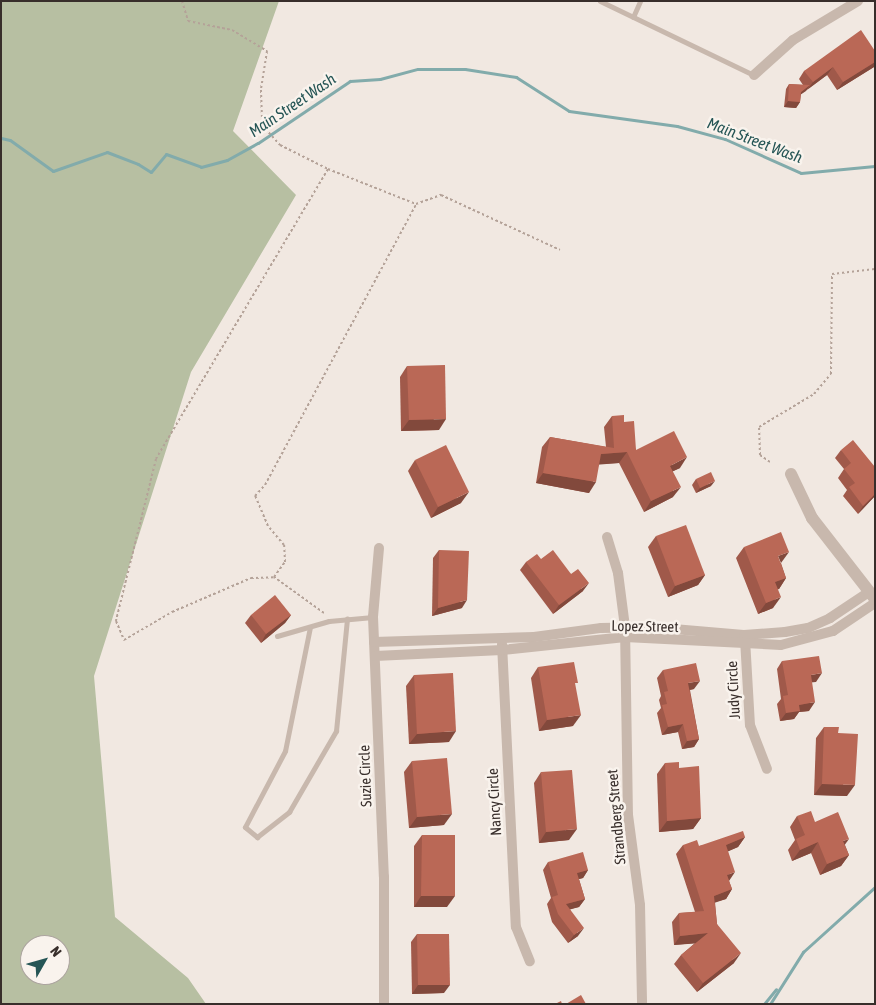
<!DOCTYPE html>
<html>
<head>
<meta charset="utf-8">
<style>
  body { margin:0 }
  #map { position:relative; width:876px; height:1005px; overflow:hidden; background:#f1e8e1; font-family:"Asap Condensed",sans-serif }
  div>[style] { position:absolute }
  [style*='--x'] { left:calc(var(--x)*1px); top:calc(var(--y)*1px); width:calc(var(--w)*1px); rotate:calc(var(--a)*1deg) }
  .green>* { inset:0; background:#b7bfa2 }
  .stream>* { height:3px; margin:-1.5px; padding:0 1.5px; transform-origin:1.5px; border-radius:1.5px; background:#82abab }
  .path>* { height:2px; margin-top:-1px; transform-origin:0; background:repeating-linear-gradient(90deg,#b4a298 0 2.5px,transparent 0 5px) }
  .service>* { height:5px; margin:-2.5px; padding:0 2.5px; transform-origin:2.5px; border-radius:2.5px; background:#c8b8ad }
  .minor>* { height:10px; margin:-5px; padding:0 5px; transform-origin:5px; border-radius:5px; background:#c8b8ad }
  .tertiary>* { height:12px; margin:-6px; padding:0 6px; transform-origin:6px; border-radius:6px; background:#c8b8ad }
  .wall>* { inset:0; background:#a0594a }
  .shaded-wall>* { inset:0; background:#82493c }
  .building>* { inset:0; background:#ba6856 }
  span { translate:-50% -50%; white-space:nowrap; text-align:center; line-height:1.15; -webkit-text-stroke:5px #f9f3ed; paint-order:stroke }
  .street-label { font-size:15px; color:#382e2b }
  .water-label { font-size:16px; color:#255555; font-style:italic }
  .frame { position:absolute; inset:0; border:2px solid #382e2b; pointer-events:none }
  .north { position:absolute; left:20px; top:935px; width:50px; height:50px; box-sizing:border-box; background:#f9f3ed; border:1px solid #aca49f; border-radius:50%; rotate:52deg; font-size:14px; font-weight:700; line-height:20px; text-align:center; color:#382e2b }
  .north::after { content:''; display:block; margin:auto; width:18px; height:22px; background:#255555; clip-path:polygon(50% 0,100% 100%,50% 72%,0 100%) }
</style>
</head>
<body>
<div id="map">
  <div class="green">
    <i style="clip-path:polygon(evenodd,1px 1px,279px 1px,233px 131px,296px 195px,191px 372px,94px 676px,115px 917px,188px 978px,206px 1004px,1px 1004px,1px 1px,30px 945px,60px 945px,60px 975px,30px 975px,30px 945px)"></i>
  </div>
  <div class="stream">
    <i style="--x:1;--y:138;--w:9;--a:13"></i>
    <i style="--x:10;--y:140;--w:53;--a:35.8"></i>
    <i style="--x:53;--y:171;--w:57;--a:-19.4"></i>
    <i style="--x:107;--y:152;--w:33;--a:21"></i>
    <i style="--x:138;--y:164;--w:15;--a:32"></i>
    <i style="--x:151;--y:172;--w:23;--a:-50"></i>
    <i style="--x:166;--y:154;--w:37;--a:20"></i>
    <i style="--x:201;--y:167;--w:27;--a:-15"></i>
    <i style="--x:227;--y:160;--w:35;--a:-29"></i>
    <i style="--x:258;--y:143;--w:111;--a:-34"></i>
    <i style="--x:350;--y:81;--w:30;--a:-4"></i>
    <i style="--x:380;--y:79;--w:39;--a:-15"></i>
    <i style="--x:418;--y:69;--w:47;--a:0"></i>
    <i style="--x:465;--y:69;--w:52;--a:8.9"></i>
    <i style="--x:516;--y:77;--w:63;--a:32.7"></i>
    <i style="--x:569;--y:111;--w:109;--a:7.9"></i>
    <i style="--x:677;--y:126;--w:50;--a:15.2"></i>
    <i style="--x:725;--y:139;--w:83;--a:24.1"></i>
    <i style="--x:801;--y:173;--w:74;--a:-5.4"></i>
    <i style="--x:764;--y:1004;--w:19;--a:-51"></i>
    <i style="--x:770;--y:1004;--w:62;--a:-57.6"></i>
    <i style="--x:803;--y:952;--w:97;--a:-42.1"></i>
  </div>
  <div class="path">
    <i style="--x:182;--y:1;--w:21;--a:73"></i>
    <i style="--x:188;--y:21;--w:45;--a:11.6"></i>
    <i style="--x:232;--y:30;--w:41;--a:31"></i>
    <i style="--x:267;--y:51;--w:39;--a:99"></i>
    <i style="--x:261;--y:90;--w:35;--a:88"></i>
    <i style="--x:262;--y:125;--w:27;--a:48"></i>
    <i style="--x:280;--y:145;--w:54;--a:26.6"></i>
    <i style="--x:328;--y:169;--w:337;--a:120.7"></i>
    <i style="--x:156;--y:459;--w:167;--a:103.9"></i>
    <i style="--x:116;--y:621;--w:21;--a:67"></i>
    <i style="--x:124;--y:640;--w:56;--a:-30.3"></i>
    <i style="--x:172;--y:612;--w:86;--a:-23.3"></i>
    <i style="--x:251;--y:578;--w:23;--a:-2"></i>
    <i style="--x:328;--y:169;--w:95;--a:21.7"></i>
    <i style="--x:770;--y:462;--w:12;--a:-145"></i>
    <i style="--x:760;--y:455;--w:28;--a:-92"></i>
    <i style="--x:759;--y:427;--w:64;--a:-31"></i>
    <i style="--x:814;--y:394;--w:26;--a:-50"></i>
    <i style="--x:831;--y:374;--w:100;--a:-89.4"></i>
    <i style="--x:832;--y:274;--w:43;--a:-6.6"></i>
    <i style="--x:324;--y:613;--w:62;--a:-144.2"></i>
    <i style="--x:274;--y:577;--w:19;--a:-54"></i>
    <i style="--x:285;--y:562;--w:17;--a:-93"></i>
    <i style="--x:284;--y:545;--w:25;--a:-130"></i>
    <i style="--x:268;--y:526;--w:33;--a:-113"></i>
    <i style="--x:255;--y:496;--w:15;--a:-48"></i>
    <i style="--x:265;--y:485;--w:319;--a:-61.7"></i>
    <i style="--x:416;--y:204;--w:27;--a:-20"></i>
    <i style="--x:441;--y:195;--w:131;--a:24.8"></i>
  </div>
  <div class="service">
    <i style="--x:600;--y:1;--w:171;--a:25.7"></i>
    <i style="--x:633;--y:17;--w:17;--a:-66"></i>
    <i style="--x:310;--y:627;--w:126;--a:101.4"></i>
    <i style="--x:285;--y:751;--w:86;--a:117.8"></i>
    <i style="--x:245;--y:827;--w:16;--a:40"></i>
    <i style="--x:257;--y:837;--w:41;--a:-38"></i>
    <i style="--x:289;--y:812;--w:94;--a:-59.9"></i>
    <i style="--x:336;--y:731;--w:113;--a:-84.4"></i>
    <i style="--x:277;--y:636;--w:54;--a:-16.1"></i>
    <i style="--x:329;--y:621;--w:44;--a:-5.2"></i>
  </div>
  <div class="minor">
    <i style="--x:754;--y:75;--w:52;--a:-41.9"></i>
    <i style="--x:793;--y:40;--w:76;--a:-31"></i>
    <i style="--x:607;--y:537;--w:38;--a:73"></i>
    <i style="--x:618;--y:573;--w:54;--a:82.6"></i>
    <i style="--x:625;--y:627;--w:188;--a:89.1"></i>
    <i style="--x:628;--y:815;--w:91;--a:82.4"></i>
    <i style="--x:640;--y:905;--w:99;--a:88.8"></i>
    <i style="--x:379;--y:548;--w:69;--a:95"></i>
    <i style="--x:373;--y:617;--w:260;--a:87.6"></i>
    <i style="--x:384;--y:877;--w:127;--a:90"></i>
    <i style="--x:745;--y:639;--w:86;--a:86.7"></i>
    <i style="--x:750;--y:725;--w:47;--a:68.9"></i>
    <i style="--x:374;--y:642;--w:160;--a:-1.8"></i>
    <i style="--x:534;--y:637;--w:68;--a:-7.7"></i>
    <i style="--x:601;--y:628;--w:49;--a:-1.2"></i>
    <i style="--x:650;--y:627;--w:94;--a:4.9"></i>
    <i style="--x:744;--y:635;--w:41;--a:-4.2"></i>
    <i style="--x:785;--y:632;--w:23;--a:-10"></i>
    <i style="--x:808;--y:628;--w:24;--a:-24"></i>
    <i style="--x:830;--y:618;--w:47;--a:-33.7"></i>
    <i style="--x:502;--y:644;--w:283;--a:87.2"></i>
    <i style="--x:516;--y:927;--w:37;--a:68"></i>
    <i style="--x:375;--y:656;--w:127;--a:-2.7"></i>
    <i style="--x:502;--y:650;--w:124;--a:-6"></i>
    <i style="--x:625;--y:637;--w:156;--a:2.9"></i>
    <i style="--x:781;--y:645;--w:54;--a:-15.1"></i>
    <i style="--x:833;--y:631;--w:50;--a:-33.7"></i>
  </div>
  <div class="tertiary">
    <i style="--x:791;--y:474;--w:49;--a:64.5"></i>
    <i style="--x:812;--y:518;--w:103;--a:52.1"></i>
  </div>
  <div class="wall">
    <i style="clip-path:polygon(875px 51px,875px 66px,874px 67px,837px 90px,827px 75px,801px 94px,800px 102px,796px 108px,784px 107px,786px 89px,789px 84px,803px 85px,799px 79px,804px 71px)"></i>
    <i style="clip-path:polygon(407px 366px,439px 430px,401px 431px,400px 377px)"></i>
    <i style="clip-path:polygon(612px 416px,624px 422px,636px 450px,680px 468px,673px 471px,673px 497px,644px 512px,619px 463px,599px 464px,589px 493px,536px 483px,542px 447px,550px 437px,606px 447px,604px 427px)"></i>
    <i style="clip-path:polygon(841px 450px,875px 467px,875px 496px,858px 514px,843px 496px,847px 490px,838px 478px,844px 469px,835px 458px)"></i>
    <i style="clip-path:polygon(415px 460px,461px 503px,431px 518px,408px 471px)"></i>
    <i style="clip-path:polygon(696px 479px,711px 486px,696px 493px,692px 485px)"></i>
    <i style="clip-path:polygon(656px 536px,705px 575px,698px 585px,668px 597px,648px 547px)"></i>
    <i style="clip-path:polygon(744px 547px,781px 563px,786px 578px,779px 589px,777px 589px,773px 608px,758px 614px,736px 558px)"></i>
    <i style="clip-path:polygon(439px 550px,462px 608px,432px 616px,433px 558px)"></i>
    <i style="clip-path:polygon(541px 559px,571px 574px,583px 591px,553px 614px,520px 570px,526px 562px)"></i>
    <i style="clip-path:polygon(251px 615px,291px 615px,285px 623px,261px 643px,245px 623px)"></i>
    <i style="clip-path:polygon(782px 661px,816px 682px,812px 682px,809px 711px,799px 712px,794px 719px,780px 721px,777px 704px,781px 699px,777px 669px)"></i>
    <i style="clip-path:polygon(538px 667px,573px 726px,539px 731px,531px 678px)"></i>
    <i style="clip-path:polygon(663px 670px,694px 689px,690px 690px,699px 739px,694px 747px,682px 749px,678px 732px,662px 735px,657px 713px,661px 708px,659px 700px,661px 696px,657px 678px)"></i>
    <i style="clip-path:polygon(414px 675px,449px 742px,409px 744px,406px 686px)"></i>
    <i style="clip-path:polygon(824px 727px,847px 796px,814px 795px,816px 738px)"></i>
    <i style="clip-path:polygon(412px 761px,444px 825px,409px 828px,404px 772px)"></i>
    <i style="clip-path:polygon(665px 763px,679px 768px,701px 818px,693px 829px,659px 832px,657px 774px)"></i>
    <i style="clip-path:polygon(541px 772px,569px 840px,539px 843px,534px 783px)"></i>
    <i style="clip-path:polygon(797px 816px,845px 845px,849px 855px,841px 866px,820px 875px,811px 853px,792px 861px,788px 850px,795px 840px,790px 827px)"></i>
    <i style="clip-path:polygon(422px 835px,447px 907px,414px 907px,414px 846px)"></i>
    <i style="clip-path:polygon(745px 837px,738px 847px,728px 851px,729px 881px,732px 889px,726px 899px,715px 902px,717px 924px,734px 963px,697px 992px,674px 964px,681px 955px,695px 943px,674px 945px,672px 922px,679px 913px,695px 912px,676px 854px,683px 845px,699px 846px)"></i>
    <i style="clip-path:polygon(548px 862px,588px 870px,583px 878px,579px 879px,585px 899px,579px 907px,570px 909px,578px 936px,568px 943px,552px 922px,547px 904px,551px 898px,543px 870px)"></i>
    <i style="clip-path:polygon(417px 934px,444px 993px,412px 994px,411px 942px)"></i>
  </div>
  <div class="shaded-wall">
    <i style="clip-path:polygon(875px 62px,874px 67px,837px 90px,843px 82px)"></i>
    <i style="clip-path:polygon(833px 67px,827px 75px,807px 90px,813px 82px)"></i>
    <i style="clip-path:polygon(810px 85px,806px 91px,797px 97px,801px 92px)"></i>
    <i style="clip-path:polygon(788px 101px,800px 102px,796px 108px,784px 107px)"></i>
    <i style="clip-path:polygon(446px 419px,439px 430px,401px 431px,409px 420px)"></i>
    <i style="clip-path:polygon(627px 452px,619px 463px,594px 465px,601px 454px)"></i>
    <i style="clip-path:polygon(687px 457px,680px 468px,663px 476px,670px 466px)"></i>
    <i style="clip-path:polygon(543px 473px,596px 482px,589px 493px,536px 483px)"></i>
    <i style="clip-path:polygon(715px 481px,711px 486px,696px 493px,700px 488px)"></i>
    <i style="clip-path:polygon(681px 487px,673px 497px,644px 512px,651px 501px)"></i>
    <i style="clip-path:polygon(469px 492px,461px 503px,431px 518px,438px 507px)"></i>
    <i style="clip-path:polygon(875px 494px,875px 496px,858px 514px,863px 506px)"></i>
    <i style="clip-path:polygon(789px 552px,781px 563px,778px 556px)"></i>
    <i style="clip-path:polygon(705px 575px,698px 585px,668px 597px,675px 586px)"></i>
    <i style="clip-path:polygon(786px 578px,779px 589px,767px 593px,775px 582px)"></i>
    <i style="clip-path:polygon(589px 583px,583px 591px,553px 614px,559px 605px)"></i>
    <i style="clip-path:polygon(781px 597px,773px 608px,758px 614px,766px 603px)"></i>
    <i style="clip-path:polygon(467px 600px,462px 608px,432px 616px,438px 608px)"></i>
    <i style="clip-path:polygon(291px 615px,285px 623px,261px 643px,266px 634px)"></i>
    <i style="clip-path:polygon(822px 673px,816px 682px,805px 683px,811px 675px)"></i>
    <i style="clip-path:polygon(700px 681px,694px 689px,683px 691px,688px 683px)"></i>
    <i style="clip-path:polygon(815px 702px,809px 711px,799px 712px,794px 719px,780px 721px,786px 713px,799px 705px)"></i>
    <i style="clip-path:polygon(581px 715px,573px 726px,539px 731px,547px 720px)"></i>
    <i style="clip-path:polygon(683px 724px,678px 732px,662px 735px,668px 727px)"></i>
    <i style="clip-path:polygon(456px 731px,449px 742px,409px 744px,417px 734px)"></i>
    <i style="clip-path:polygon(699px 739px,694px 747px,682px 749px,687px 741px)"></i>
    <i style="clip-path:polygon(822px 784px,855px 785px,847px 796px,814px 795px)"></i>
    <i style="clip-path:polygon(452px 814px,444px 825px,409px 828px,417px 817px)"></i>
    <i style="clip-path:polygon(701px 818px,693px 829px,659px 832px,667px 821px)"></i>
    <i style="clip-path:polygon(577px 829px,569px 840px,539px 843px,546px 832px)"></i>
    <i style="clip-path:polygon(745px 837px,738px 847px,720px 855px,726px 845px)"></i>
    <i style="clip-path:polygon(849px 839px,841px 850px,843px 841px)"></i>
    <i style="clip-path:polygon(818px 842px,811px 853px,792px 861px,800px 850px)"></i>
    <i style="clip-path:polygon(849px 855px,841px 866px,820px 875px,827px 864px)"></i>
    <i style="clip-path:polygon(588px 870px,583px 878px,571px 881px,577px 873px)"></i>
    <i style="clip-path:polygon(735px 872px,729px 881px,727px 875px)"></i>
    <i style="clip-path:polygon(732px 889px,726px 899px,708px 905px,714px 896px)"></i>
    <i style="clip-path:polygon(421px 896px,455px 896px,447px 907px,414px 907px)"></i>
    <i style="clip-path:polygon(585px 899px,579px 907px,561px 912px,566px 904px)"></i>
    <i style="clip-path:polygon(584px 928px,578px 936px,568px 943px,574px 935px)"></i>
    <i style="clip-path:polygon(708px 933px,701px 943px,674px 945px,680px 936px)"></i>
    <i style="clip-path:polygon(741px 953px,734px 963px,697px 992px,703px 983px)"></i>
    <i style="clip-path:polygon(418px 985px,450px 985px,444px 993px,412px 994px)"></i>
  </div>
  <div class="building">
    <i style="clip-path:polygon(861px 30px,875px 51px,875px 62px,843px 82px,833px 67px,813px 82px,804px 71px)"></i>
    <i style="clip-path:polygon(789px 84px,810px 85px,801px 92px,800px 102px,788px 101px)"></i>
    <i style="clip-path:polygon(445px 365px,446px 419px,409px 420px,407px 366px)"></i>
    <i style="clip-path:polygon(624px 415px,624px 422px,634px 421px,636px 450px,674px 431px,687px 457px,670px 466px,681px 487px,651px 501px,627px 452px,601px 454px,596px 482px,543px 473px,550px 437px,614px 448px,612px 416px)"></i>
    <i style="clip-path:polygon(853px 440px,875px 467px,875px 494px,863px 506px,849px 487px,855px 483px,844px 469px,851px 463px,841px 450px)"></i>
    <i style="clip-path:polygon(446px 445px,469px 492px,438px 507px,415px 460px)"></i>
    <i style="clip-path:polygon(711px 472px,715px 481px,700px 488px,696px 479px)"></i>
    <i style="clip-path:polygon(686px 525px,705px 575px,675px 586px,656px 536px)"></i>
    <i style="clip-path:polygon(781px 532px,789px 552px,778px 556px,786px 578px,775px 582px,781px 597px,766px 603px,744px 547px)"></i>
    <i style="clip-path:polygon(439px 550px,469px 551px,467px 600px,438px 608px)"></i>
    <i style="clip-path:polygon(553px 550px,571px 574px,578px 569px,589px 583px,559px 605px,526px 562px,537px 554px,541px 559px)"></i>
    <i style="clip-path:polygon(275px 595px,291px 615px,266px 634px,251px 615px)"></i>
    <i style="clip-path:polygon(819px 656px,822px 673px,811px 675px,815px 702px,799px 705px,800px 711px,786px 713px,783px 696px,788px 695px,782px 661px)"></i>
    <i style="clip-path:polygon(574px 662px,578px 683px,575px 683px,581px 715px,547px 720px,538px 667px)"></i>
    <i style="clip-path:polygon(696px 663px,700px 681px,688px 683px,699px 739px,687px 741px,683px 724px,668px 727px,662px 705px,667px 704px,664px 692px,668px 691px,663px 670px)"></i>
    <i style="clip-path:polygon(453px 673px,456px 731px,417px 734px,414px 675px)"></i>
    <i style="clip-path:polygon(824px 727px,839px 727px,838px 733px,858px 734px,855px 785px,822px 784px)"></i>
    <i style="clip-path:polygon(447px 758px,452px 814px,417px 817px,412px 761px)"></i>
    <i style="clip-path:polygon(679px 762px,679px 768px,699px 766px,701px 818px,667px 821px,665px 763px)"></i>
    <i style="clip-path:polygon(572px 770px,577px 829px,546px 832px,541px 772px)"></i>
    <i style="clip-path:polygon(811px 811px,815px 822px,838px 812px,849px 839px,843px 841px,849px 855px,827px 864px,818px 842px,800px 850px,796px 839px,805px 835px,797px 816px)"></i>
    <i style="clip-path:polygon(743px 831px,745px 837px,726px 845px,735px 872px,727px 875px,732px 889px,714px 896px,717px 924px,741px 953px,703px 983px,681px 955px,708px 933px,680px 936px,679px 913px,704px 911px,683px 845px,697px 840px,699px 846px)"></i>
    <i style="clip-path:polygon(422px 835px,455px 835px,455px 896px,421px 896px)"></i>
    <i style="clip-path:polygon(583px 852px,588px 870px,577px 873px,585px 899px,566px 904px,584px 928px,574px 935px,558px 914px,552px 897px,558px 895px,548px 862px)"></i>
    <i style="clip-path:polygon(417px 934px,449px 934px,450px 985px,418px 985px)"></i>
    <i style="clip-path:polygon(581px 995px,586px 1004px,566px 1004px)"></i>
    <i style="clip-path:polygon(561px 1001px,562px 1004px,555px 1004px)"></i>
  </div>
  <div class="street-label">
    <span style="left:645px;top:626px;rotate:1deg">Lopez Street</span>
    <span style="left:733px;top:690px;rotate:-93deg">Judy Circle</span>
    <span style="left:365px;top:776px;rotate:-92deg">Suzie Circle</span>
    <span style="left:494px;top:802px;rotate:-93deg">Nancy Circle</span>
    <span style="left:616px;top:817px;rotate:-95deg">Strandberg Street</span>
  </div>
  <div class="water-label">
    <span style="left:292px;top:105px;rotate:-34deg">Main Street Wash</span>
    <span style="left:755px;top:140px;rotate:21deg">Main Street Wash</span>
  </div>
  <div class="frame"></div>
  <div class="north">N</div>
</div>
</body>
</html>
